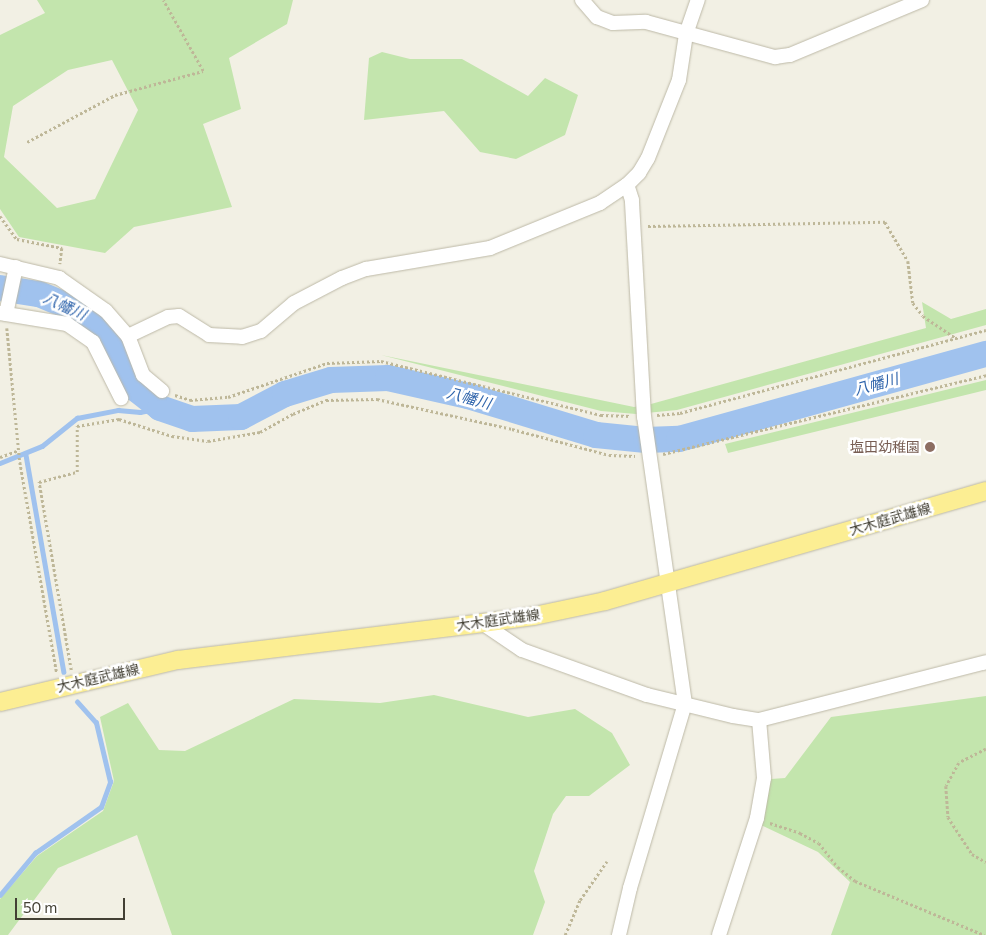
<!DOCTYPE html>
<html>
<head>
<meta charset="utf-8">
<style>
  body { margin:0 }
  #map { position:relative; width:986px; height:935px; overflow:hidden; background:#f2f0e4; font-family:Commissioner,"Noto Sans JP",sans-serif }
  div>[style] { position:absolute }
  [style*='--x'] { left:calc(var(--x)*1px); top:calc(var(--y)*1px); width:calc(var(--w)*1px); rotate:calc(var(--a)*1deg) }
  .green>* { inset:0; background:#c3e5ad }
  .stream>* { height:4.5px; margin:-2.25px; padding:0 2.25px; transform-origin:2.25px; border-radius:2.25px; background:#a0c2ee }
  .river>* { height:26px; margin:-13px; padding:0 13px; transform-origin:13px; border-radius:13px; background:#a0c2ee }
  .path>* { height:2.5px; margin-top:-1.25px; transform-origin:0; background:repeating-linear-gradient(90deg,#beb798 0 2.5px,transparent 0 5px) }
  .roads { filter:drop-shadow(0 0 1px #bdb9a7) drop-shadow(0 0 1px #bdb9a7) }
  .minor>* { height:14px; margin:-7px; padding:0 7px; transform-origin:7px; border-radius:7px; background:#fff }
  .major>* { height:18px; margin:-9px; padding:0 9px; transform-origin:9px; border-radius:9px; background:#fcee93 }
  .dots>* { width:14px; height:14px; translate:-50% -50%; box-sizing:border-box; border:2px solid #fff; border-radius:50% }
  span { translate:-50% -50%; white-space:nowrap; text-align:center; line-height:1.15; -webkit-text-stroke:5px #fff; paint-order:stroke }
  .education-label { font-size:14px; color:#785e54 }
  .right { translate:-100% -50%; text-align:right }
  .street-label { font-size:14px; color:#434034 }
  .water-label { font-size:15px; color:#3065ac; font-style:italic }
  .scale { position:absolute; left:15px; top:898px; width:110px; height:22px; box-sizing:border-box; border:2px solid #434034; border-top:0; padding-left:6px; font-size:15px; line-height:18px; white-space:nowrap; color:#434034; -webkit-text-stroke:4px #fff; paint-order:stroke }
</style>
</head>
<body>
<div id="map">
  <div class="green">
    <i style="clip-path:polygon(evenodd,37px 0,293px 0,287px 24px,229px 58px,241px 109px,203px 124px,232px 207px,134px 227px,105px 253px,19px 237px,0 209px,0 35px,45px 13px,37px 0,112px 60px,138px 110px,95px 199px,57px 208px,4px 157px,13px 106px,68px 70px,112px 60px)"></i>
    <i style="clip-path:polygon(382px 52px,410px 59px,462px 59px,528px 96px,545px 78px,578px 95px,565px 135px,516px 159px,480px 152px,444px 111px,364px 120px,369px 58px)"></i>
    <i style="clip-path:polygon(922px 302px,951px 319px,986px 309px,986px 325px,677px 410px,636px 414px,601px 411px,381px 355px,634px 407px,651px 404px,926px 328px)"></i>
    <i style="clip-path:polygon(986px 380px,986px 390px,728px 453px,725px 444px)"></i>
    <i style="clip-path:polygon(434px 695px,528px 717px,575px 709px,612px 733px,630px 765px,589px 796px,566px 796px,553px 814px,534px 871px,545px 902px,533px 935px,172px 935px,137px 835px,58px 868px,8px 935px,0 935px,0 899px,37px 856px,103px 811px,114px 781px,100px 717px,128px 703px,159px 750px,185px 751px,294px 699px,380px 703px)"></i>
    <i style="clip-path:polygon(986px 696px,986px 935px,831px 935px,850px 882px,818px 852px,761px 825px,771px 779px,785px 778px,831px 717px)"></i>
  </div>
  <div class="stream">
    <i style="--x:26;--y:455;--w:220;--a:80.1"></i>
    <i style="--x:0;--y:463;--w:45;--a:-22"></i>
    <i style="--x:42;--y:446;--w:45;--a:-38.7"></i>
    <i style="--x:77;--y:418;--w:42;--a:-11"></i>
    <i style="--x:118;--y:410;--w:22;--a:5"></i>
    <i style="--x:140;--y:412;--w:20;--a:-11"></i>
    <i style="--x:0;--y:895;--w:55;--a:-50.2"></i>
    <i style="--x:35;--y:853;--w:80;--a:-34.9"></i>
    <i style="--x:101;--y:807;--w:27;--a:-70"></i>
    <i style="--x:110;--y:782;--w:61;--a:-103.3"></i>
    <i style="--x:96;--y:723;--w:28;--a:-132"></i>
  </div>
  <div class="river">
    <i style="--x:0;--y:288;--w:39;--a:9"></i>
    <i style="--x:39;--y:294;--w:54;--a:22.8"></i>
    <i style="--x:89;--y:315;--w:29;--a:49"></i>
    <i style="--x:108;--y:337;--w:59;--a:61.7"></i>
    <i style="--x:136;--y:389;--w:31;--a:38"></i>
    <i style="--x:160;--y:408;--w:34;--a:19"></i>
    <i style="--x:192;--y:419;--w:49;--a:-2.3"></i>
    <i style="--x:241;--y:417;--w:50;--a:-27.6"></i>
    <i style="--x:285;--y:394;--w:48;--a:-16.9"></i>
    <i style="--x:331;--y:380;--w:57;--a:-2"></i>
    <i style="--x:388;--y:378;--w:82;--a:12.7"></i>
    <i style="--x:468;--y:396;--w:134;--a:16.9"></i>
    <i style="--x:596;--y:435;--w:50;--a:5.7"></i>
    <i style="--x:646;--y:440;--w:33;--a:-2"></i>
    <i style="--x:679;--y:439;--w:319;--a:-15.5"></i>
  </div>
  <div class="path">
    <i style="--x:27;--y:142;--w:100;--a:-28.1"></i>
    <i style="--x:115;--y:95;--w:91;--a:-15.3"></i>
    <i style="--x:203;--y:71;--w:81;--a:-119.4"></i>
    <i style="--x:0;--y:216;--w:29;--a:54"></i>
    <i style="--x:17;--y:239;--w:46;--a:11.3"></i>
    <i style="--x:62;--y:248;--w:16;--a:97"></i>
    <i style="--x:648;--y:226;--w:237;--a:-1"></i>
    <i style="--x:885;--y:222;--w:45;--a:59.5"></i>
    <i style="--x:908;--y:261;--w:42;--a:83.2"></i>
    <i style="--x:913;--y:303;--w:16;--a:52"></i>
    <i style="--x:923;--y:316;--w:40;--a:34"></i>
    <i style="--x:7;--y:328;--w:135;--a:84.5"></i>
    <i style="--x:20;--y:462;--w:214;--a:80.1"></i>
    <i style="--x:175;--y:395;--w:16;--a:18"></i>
    <i style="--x:190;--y:400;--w:38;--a:-5"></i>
    <i style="--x:228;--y:397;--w:105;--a:-19"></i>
    <i style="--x:327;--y:363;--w:54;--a:-2.1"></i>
    <i style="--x:381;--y:361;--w:227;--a:13.8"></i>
    <i style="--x:601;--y:415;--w:30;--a:2"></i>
    <i style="--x:657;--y:415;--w:23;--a:-5"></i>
    <i style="--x:680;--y:413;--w:317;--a:-15.2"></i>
    <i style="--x:663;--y:454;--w:333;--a:-13.7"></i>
    <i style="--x:0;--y:457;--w:20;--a:-20"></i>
    <i style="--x:71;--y:670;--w:191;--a:-99.7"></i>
    <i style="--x:39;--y:482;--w:39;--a:-15"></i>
    <i style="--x:77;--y:472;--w:46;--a:-90"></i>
    <i style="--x:77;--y:426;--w:43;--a:-9.5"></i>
    <i style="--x:119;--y:419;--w:56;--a:17.8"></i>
    <i style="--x:172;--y:436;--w:36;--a:8"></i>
    <i style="--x:208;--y:441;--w:53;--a:-9.8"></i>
    <i style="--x:260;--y:432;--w:38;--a:-29"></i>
    <i style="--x:293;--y:414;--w:36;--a:-23"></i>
    <i style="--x:326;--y:400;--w:51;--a:-1.1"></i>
    <i style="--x:377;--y:399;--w:138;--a:12.5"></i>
    <i style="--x:512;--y:429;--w:100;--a:15"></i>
    <i style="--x:609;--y:455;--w:26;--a:2"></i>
    <i style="--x:986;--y:749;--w:30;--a:153"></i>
    <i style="--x:959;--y:763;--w:26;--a:119"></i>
    <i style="--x:946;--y:786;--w:31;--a:86"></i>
    <i style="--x:948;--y:817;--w:44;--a:57"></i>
    <i style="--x:972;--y:854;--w:16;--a:30"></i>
    <i style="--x:770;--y:823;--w:32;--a:18"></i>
    <i style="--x:800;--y:833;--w:21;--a:28"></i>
    <i style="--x:819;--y:843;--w:31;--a:52"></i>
    <i style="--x:838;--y:867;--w:22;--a:39"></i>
    <i style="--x:855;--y:881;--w:140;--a:22.7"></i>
    <i style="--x:565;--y:935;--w:38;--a:-67"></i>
    <i style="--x:580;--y:900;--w:47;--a:-55.3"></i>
  </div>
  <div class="roads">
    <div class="minor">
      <i style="--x:582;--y:0;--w:23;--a:49"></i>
      <i style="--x:597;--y:17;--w:17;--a:21"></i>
      <i style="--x:613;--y:23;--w:33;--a:-2"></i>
      <i style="--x:646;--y:22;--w:134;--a:15.2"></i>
      <i style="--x:775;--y:57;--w:15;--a:-8"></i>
      <i style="--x:790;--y:55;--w:143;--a:-22.6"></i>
      <i style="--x:0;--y:264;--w:61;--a:13.3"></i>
      <i style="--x:59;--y:278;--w:57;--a:35.1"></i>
      <i style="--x:106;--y:311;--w:33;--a:49"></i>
      <i style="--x:128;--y:336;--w:42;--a:69"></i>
      <i style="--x:143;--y:375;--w:25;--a:40"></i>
      <i style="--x:0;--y:313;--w:68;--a:9.3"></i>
      <i style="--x:67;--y:324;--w:32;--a:35"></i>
      <i style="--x:93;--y:342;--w:63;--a:63.4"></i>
      <i style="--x:6;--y:314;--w:48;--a:-78"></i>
      <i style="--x:128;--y:336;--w:44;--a:-25.4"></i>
      <i style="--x:168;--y:317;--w:11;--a:-5"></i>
      <i style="--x:179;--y:316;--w:36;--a:32"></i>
      <i style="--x:209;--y:335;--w:33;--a:3"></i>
      <i style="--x:242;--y:337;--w:20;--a:-18"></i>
      <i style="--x:261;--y:331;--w:43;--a:-40.3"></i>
      <i style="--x:294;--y:303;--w:54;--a:-27.5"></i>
      <i style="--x:342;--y:278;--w:26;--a:-21"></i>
      <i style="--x:366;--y:269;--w:126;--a:-9.6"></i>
      <i style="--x:490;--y:248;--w:119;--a:-22.2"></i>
      <i style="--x:600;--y:203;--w:32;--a:-34"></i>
      <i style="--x:627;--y:185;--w:17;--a:-45"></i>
      <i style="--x:639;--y:173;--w:17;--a:-59"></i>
      <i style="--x:648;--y:158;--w:84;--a:-68.3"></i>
      <i style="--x:679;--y:80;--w:47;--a:-81.3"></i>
      <i style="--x:686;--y:34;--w:36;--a:-71"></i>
      <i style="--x:482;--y:623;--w:48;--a:34"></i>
      <i style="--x:522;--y:650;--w:133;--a:19.8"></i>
      <i style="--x:647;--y:695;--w:89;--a:13.7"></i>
      <i style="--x:733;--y:716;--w:26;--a:9"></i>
      <i style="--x:759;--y:720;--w:234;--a:-14.3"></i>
      <i style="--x:619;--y:935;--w:48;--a:-76.8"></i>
      <i style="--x:630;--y:888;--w:192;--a:-73.4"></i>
      <i style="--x:685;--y:704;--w:290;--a:-98.1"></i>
      <i style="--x:644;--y:417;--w:217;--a:-93.2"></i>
      <i style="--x:632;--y:200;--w:16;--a:-108"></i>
      <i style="--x:719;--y:935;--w:123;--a:-72"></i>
      <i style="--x:757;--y:818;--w:41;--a:-80.1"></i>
      <i style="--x:764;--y:778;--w:58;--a:-94.9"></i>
    </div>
    <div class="major">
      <i style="--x:0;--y:702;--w:183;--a:-13.3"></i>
      <i style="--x:178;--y:660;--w:306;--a:-6.9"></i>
      <i style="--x:482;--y:623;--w:52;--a:-7.7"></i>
      <i style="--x:534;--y:616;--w:73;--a:-11.9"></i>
      <i style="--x:605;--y:601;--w:397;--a:-16.1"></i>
    </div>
  </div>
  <div class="dots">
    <i style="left:930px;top:447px;background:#8d6e63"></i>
  </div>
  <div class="education-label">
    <span class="right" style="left:920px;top:447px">塩田幼稚園</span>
  </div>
  <div class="street-label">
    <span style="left:890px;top:519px;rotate:-16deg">大木庭武雄線</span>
    <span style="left:498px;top:620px;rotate:-8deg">大木庭武雄線</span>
    <span style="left:98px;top:678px;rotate:-13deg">大木庭武雄線</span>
  </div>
  <div class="water-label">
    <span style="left:65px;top:306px;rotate:25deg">八幡川</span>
    <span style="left:876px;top:384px;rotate:-15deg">八幡川</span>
    <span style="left:469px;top:398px;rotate:15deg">八幡川</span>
  </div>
  <div class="scale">50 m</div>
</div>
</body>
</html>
